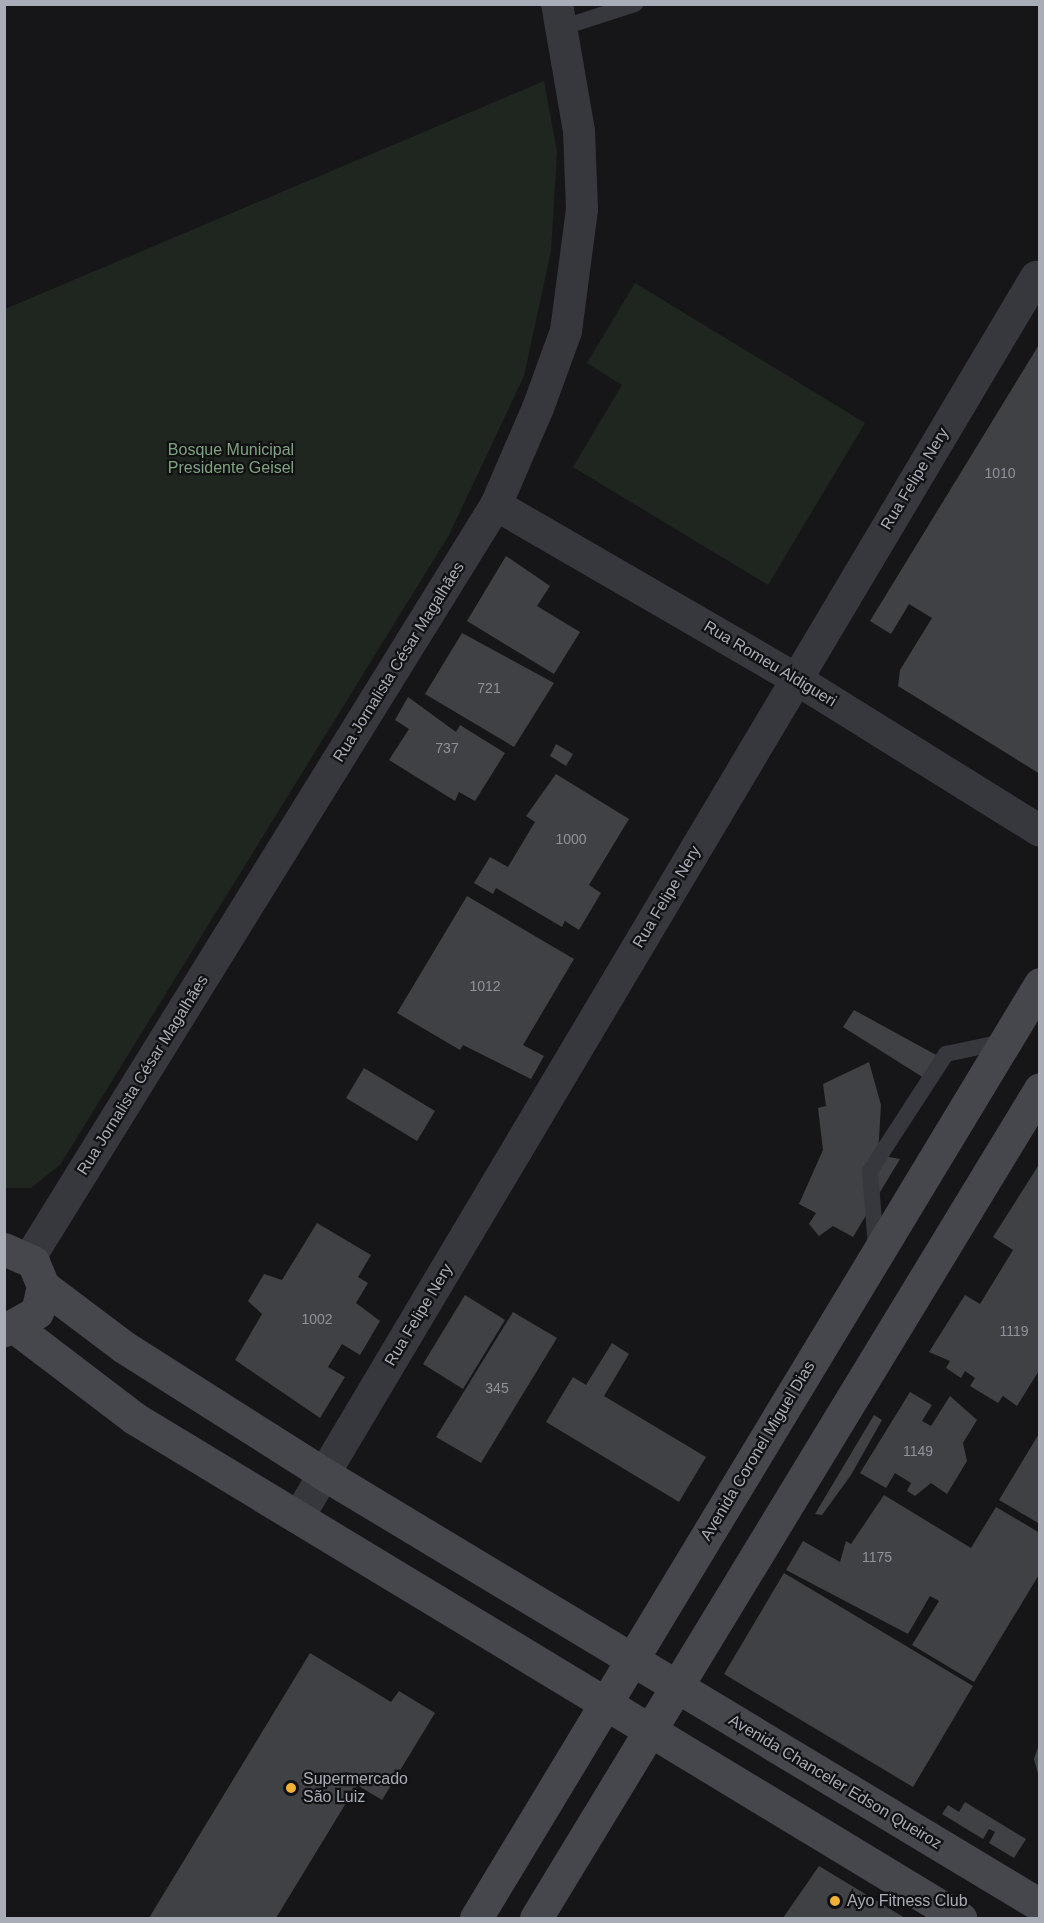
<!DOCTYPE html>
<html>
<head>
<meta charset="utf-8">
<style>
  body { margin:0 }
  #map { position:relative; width:1044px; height:1923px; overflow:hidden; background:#161618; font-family:Arial,sans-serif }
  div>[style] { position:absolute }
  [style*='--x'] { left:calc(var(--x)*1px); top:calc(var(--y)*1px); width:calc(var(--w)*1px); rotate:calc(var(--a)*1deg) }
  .green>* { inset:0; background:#1e261f }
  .building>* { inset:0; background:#404145 }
  .lane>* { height:16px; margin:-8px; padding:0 8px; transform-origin:8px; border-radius:8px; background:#37383d }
  .street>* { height:32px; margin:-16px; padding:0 16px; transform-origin:16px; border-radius:16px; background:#37383d }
  .secondary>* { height:33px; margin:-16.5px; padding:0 16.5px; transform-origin:16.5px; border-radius:16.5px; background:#45474d }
  .dots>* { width:16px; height:16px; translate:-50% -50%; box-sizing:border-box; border:3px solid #111113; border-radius:50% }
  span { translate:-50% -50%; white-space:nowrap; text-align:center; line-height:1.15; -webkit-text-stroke:4.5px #111113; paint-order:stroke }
  .number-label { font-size:14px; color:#8e929b }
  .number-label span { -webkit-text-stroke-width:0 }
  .park-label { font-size:16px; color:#7fa381 }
  .street-label { font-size:16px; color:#a8adb8 }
  .poi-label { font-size:16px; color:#a8adb8 }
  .left { translate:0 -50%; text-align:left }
  .frame { position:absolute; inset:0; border:6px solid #a8adb8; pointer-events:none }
</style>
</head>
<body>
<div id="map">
  <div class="green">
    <i style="clip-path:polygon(544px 81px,557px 152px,551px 251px,524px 376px,449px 535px,60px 1165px,31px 1188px,5px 1188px,5px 309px)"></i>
    <i style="clip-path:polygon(635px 283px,865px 423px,768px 585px,573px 467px,622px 385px,587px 363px)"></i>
  </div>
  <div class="building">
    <i style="clip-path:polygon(1040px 343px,1040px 774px,898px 686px,900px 670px,932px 618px,909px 604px,891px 634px,870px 621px)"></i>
    <i style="clip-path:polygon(506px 556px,550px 586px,537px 606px,580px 632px,554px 674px,467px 621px)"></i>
    <i style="clip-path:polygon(462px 633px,554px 683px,514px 747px,425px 694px)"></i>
    <i style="clip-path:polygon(408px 697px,456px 732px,460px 725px,505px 753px,475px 801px,459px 792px,455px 801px,389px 760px,409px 729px,395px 720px)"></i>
    <i style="clip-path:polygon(556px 744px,573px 754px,566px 766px,550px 756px)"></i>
    <i style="clip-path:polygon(556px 774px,629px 819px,589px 885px,601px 893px,579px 930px,565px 921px,562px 927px,496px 888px,493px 894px,474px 883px,490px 857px,508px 867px,535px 822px,526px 816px)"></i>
    <i style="clip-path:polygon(467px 896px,574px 959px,523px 1045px,544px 1056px,531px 1079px,463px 1045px,460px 1050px,397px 1013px)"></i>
    <i style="clip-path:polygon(854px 1010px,938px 1056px,924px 1078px,843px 1027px)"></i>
    <i style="clip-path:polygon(869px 1062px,881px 1105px,878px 1155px,900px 1159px,853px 1237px,833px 1226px,819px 1236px,809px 1224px,816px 1213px,799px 1204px,823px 1150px,818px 1108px,826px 1106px,823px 1084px)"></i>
    <i style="clip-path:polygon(364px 1068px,435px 1111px,417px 1141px,346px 1098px)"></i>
    <i style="clip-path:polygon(1040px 1163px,1040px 1369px,1017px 1406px,1003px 1396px,998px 1403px,970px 1386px,975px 1378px,965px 1371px,961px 1378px,946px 1368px,950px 1361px,929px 1352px,965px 1295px,980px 1304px,1013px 1250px,993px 1237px)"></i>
    <i style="clip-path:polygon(317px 1223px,371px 1255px,358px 1277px,368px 1283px,356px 1303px,380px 1321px,360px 1355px,342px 1344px,328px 1367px,345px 1377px,320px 1418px,235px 1360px,262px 1314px,248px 1301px,264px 1274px,282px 1280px)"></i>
    <i style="clip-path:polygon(465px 1295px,505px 1320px,463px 1389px,423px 1364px)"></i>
    <i style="clip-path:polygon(513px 1312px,557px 1338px,481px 1463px,436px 1437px)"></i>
    <i style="clip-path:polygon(612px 1343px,629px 1354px,604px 1396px,706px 1457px,679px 1502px,546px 1422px,573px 1377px,586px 1385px)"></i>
    <i style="clip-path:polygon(910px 1392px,932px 1405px,922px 1421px,931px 1426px,950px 1396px,977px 1420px,963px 1443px,967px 1461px,947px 1494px,931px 1483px,915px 1496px,907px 1491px,911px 1483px,895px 1473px,886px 1488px,860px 1473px)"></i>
    <i style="clip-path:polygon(874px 1415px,882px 1420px,851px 1475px,822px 1515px,815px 1514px)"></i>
    <i style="clip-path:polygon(1040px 1432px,1040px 1524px,999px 1500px)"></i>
    <i style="clip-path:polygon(884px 1495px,971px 1548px,996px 1507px,1040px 1533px,1040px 1573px,974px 1682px,912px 1645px,939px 1601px,930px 1596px,908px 1634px,786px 1570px,803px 1541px,840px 1562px,846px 1541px,851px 1544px)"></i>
    <i style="clip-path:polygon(784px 1573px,973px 1686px,913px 1787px,724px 1674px)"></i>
    <i style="clip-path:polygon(310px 1653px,391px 1702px,399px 1691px,435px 1713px,382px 1800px,357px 1785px,276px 1918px,149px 1918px)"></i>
    <i style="clip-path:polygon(1040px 1741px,1040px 1781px,1034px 1759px)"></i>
    <i style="clip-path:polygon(965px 1802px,1026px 1839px,1014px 1858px,989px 1843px,995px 1832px,989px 1829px,983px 1839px,942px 1814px,948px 1805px,959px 1812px)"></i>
    <i style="clip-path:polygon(819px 1866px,905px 1918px,783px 1918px)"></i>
  </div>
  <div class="lane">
    <i style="--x:561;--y:28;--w:78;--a:-18"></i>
    <i style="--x:876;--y:1247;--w:76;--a:-94.5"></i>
    <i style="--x:870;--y:1171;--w:140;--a:-57"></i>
    <i style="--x:946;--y:1054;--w:58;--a:-11.9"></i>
  </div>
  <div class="street">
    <i style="--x:496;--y:505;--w:347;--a:30.1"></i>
    <i style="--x:796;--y:679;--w:287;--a:31.9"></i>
    <i style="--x:29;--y:1259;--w:887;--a:-58.23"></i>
    <i style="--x:496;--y:505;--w:106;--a:-66.6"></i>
    <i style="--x:538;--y:408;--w:82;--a:-70"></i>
    <i style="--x:566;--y:331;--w:123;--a:-82.5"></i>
    <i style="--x:582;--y:209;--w:78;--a:-92.2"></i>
    <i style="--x:579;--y:131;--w:129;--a:-99.8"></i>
    <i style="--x:298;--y:1518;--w:1444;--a:-59.26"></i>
  </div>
  <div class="secondary">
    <i style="--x:4;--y:1249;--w:32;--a:24"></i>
    <i style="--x:33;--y:1262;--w:26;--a:67"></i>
    <i style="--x:43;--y:1286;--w:27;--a:103"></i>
    <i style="--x:37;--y:1312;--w:38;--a:151"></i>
    <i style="--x:43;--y:1286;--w:101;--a:37"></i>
    <i style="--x:124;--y:1347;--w:237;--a:32.4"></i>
    <i style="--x:324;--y:1474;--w:836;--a:31.05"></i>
    <i style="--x:16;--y:1328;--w:148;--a:37.3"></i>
    <i style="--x:134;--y:1418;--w:966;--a:31.19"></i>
    <i style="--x:476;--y:1918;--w:1091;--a:-58.87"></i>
    <i style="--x:536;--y:1918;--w:970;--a:-58.7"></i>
  </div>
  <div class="dots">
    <i style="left:291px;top:1788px;background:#f2b134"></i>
    <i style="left:835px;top:1901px;background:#f2b134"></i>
  </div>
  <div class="number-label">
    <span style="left:1000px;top:473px">1010</span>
    <span style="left:489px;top:688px">721</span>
    <span style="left:447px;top:748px">737</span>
    <span style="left:571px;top:839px">1000</span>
    <span style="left:485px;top:986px">1012</span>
    <span style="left:317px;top:1319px">1002</span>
    <span style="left:1014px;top:1331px">1119</span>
    <span style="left:497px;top:1388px">345</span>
    <span style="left:918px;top:1451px">1149</span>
    <span style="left:877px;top:1557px">1175</span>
  </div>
  <div class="park-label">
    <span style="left:231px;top:459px">Bosque Municipal<br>Presidente Geisel</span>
  </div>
  <div class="street-label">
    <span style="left:915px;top:479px;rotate:-59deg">Rua Felipe Nery</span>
    <span style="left:399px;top:662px;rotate:-58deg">Rua Jornalista César Magalhães</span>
    <span style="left:770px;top:664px;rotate:31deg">Rua Romeu Aldigueri</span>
    <span style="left:667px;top:897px;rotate:-59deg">Rua Felipe Nery</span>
    <span style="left:143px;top:1075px;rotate:-58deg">Rua Jornalista César Magalhães</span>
    <span style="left:419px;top:1315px;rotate:-59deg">Rua Felipe Nery</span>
    <span style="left:758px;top:1451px;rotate:-59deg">Avenida Coronel Miguel Dias</span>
    <span style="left:835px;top:1782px;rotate:31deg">Avenida Chanceler Edson Queiroz</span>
  </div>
  <div class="poi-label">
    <span class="left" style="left:303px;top:1788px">Supermercado<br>São Luiz</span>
    <span class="left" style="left:847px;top:1901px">Ayo Fitness Club</span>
  </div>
  <div class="frame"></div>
</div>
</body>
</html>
